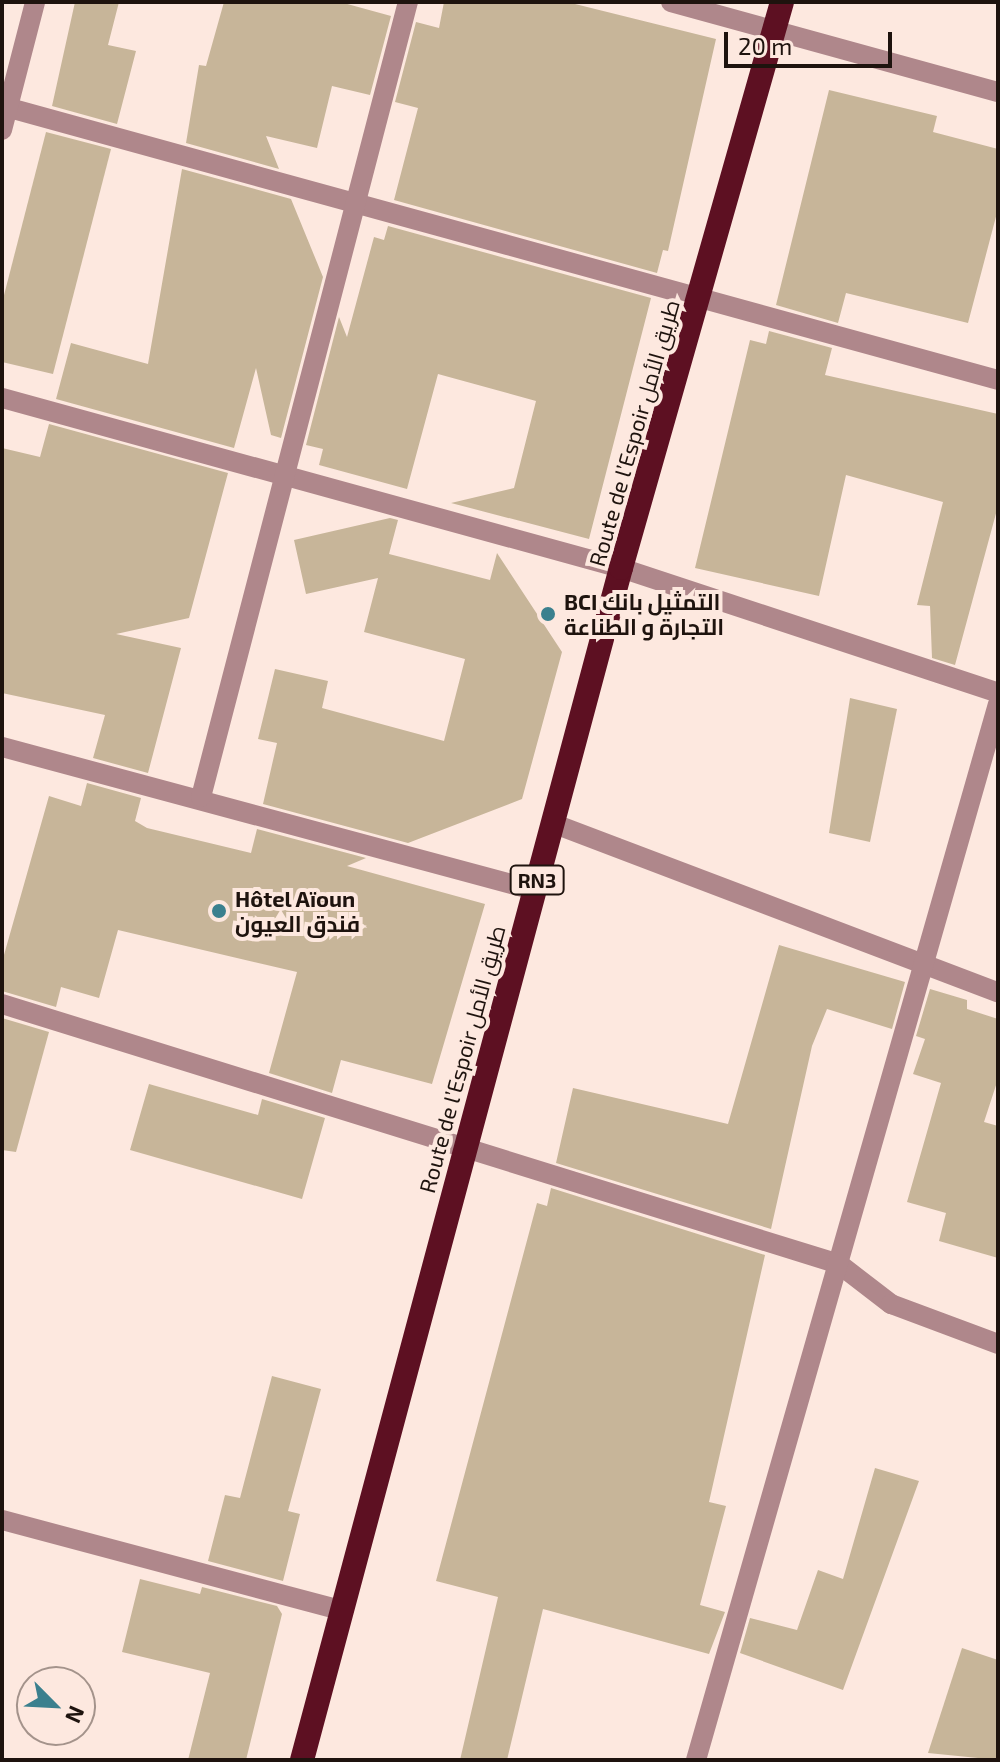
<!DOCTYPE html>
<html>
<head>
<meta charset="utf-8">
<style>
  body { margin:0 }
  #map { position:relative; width:1000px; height:1762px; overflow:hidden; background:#fde8df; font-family:"Exo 2",Cairo,sans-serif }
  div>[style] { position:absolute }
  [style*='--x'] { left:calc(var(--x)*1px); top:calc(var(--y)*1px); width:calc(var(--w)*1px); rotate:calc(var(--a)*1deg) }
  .building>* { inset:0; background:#c7b599 }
  .street>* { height:20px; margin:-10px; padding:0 10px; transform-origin:10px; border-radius:10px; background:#af878b }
  .highway>* { height:24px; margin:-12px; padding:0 12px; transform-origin:12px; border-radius:12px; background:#5d1022 }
  .dots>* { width:22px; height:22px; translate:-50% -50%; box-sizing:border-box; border:4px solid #fde8df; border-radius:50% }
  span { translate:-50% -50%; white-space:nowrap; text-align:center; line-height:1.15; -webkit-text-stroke:8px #fde8df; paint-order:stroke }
  .shield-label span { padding:2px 6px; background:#fde8df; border:2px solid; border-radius:6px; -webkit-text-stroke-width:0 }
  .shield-label { font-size:20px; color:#1e130e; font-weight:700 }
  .street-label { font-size:22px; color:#1e130e }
  .poi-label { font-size:22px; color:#1e130e; font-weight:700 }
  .left { translate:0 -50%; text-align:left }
  .frame { position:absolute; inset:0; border:4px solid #1e130e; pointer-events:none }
  .north { position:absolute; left:16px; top:1666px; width:80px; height:80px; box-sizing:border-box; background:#fde8df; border:2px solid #a4938b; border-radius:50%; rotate:114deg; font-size:22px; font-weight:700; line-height:32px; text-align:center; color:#1e130e }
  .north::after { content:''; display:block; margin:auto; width:28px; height:36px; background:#3b808e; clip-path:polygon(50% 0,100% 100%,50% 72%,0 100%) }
  .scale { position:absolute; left:724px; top:32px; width:168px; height:36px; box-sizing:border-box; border:4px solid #1e130e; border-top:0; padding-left:10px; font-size:24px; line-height:28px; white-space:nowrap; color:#1e130e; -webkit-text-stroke:6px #fde8df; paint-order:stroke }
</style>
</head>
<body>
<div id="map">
  <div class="building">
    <i style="clip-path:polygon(75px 2px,119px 2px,108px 45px,136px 51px,117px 124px,52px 106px)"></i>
    <i style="clip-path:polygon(224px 2px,340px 2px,391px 16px,370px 95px,332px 86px,317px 148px,266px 136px,279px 169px,186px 143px,199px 65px,206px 66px)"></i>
    <i style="clip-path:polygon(444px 2px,567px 2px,716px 39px,668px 251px,663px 250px,657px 273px,394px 200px,418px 108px,395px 102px,416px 22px,439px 28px)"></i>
    <i style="clip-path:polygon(829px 90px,937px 116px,933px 132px,998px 149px,998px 209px,968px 323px,846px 293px,838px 323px,776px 305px)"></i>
    <i style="clip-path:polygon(46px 132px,111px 149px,53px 374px,2px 362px,2px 303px)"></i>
    <i style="clip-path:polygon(182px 169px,291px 199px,323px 277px,281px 438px,271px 435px,256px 368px,234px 448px,56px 399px,71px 343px,148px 364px)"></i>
    <i style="clip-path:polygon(388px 226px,651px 298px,589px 539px,451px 503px,514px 488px,536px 401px,438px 374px,407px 489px,319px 465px,323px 449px,306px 445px,339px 317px,347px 337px,374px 237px,384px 240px)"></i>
    <i style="clip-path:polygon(769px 331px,832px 348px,825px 375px,998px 414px,998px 506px,955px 665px,932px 658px,930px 606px,917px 605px,943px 502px,846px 475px,819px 596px,695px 568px,750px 340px,766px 344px)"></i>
    <i style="clip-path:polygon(49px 424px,228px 473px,189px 618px,116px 634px,181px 648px,148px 773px,93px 758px,105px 715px,2px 693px,2px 448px,40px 457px)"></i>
    <i style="clip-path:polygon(390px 518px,398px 520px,389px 554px,490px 580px,497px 553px,562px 652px,522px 799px,408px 843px,263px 804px,277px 743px,258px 739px,275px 669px,328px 681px,322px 708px,444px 741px,465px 659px,364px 632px,378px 578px,306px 594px,294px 540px)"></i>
    <i style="clip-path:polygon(850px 698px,897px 709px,870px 842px,829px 833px)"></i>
    <i style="clip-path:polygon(87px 783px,141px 798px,135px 821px,147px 828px,251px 853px,257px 829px,366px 858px,347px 866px,485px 904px,432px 1084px,341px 1060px,332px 1093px,269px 1073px,297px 972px,118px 930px,99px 998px,61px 987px,56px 1007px,2px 991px,2px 962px,49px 796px,81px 806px)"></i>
    <i style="clip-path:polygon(779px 945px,905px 982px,892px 1029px,827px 1009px,812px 1046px,771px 1229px,556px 1163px,573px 1088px,728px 1124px)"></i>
    <i style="clip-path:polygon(930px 989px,967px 1000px,967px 1009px,998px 1019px,998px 1079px,984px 1122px,998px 1126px,998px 1258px,939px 1241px,946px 1213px,907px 1202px,941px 1083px,913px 1074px,925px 1039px,916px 1036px)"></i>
    <i style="clip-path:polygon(2px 1018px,49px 1032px,16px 1152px,2px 1150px)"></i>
    <i style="clip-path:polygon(149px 1084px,258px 1115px,262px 1099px,325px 1118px,302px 1199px,130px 1150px)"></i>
    <i style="clip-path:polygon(551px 1188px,765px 1255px,709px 1502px,726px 1506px,700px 1605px,725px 1612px,709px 1654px,543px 1609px,507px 1760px,460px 1760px,498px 1597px,436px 1581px,537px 1203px,547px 1206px)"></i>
    <i style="clip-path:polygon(272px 1376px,321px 1389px,288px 1511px,300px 1514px,283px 1581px,208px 1561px,225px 1495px,240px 1498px)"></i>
    <i style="clip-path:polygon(875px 1468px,919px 1481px,843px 1690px,740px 1653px,750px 1618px,797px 1630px,818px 1570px,843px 1579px)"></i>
    <i style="clip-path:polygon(140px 1579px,200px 1594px,202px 1587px,277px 1606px,282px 1614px,246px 1760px,188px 1760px,210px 1673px,122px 1652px)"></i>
    <i style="clip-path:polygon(962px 1648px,998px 1660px,998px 1760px,928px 1753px)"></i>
  </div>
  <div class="street">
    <i style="--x:671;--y:2;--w:339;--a:15.4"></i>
    <i style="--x:2;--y:106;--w:1033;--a:15.38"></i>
    <i style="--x:2;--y:130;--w:132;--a:-75.5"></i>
    <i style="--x:2;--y:398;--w:642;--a:15.36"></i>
    <i style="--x:621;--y:568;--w:397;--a:18.3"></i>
    <i style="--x:2;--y:747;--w:551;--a:15.05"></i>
    <i style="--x:201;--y:797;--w:822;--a:-75.41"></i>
    <i style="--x:552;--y:823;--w:477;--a:20.8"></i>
    <i style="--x:2;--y:1004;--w:876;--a:17.26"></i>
    <i style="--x:839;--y:1264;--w:66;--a:37.6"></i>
    <i style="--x:891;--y:1304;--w:114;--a:20.5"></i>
    <i style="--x:2;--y:1520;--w:351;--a:14.9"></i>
    <i style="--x:696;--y:1760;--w:1098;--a:-74.04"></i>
  </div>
  <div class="highway">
    <i style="--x:302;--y:1760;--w:1234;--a:-75.02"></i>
    <i style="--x:621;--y:568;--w:588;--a:-74.12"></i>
  </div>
  <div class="dots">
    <i style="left:548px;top:614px;background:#3b808e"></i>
    <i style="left:219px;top:911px;background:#3b808e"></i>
  </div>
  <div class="shield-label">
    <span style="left:537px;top:880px">RN3</span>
  </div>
  <div class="street-label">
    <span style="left:634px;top:433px;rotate:-74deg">Route de l’Espoir طريق الأمل</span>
    <span style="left:462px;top:1059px;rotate:-75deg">Route de l’Espoir طريق الأمل</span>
  </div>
  <div class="poi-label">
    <span class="left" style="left:564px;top:614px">BCI التمثيل بانك<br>التجارة و الطناعة</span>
    <span class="left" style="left:235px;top:911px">Hôtel Aïoun<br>فندق العيون</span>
  </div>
  <div class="frame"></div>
  <div class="north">N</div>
  <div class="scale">20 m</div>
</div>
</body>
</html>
